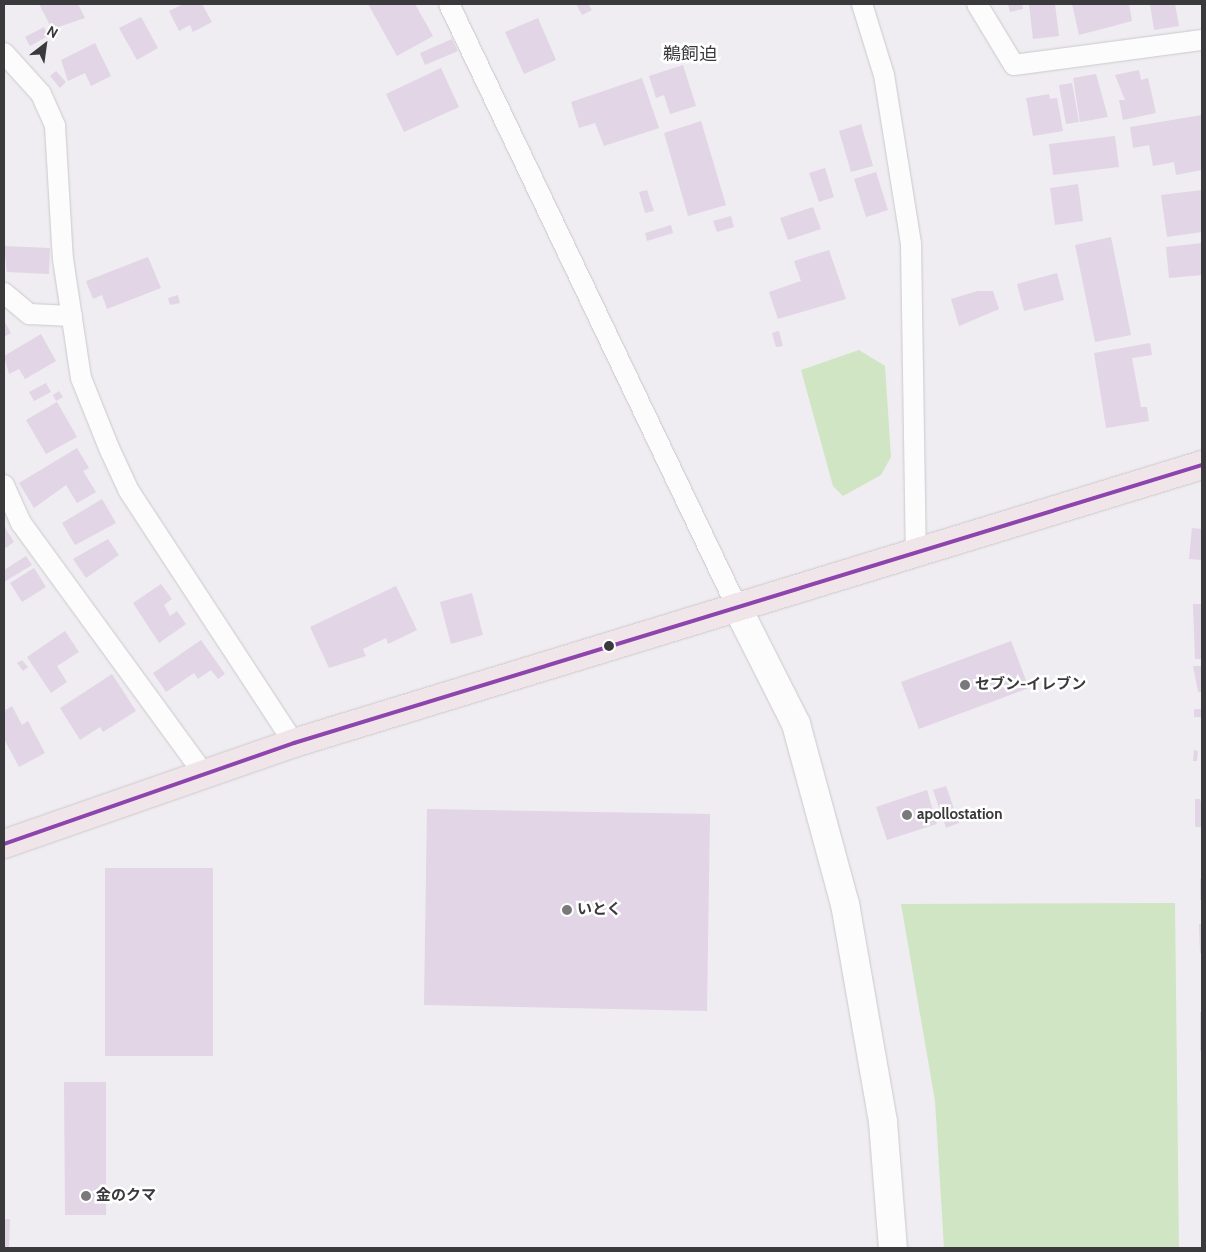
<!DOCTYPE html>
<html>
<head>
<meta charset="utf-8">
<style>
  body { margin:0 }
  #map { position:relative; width:1206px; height:1252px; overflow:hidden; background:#efedf1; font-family:Cabin,"Noto Sans JP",sans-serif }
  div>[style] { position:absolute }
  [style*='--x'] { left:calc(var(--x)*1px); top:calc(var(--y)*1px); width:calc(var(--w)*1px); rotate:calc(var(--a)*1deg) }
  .green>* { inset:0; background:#d0e5c3 }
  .building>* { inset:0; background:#e1d5e6 }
  .roads { filter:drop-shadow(0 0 1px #cbc9cc) drop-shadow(0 0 1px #cbc9cc) }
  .street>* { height:20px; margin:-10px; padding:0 10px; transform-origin:10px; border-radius:10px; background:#fdfcfd }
  .secondary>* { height:28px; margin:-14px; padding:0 14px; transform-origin:14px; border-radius:14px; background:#fdfcfd }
  .primary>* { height:28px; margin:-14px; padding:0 14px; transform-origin:14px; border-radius:14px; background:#f0e6e9 }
  .bus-1>* { height:4px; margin:-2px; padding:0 2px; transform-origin:2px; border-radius:2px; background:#8e44ad }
  .dots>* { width:14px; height:14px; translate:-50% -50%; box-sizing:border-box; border:2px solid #fff; border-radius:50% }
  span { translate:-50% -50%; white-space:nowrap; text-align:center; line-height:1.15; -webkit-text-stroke:5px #fff; paint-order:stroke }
  .poi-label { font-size:15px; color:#3a393c; font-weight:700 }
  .left { translate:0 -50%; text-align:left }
  .quarter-label { font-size:18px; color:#3a393c }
  .frame { position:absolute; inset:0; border:5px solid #3a393c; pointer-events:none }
  .north { position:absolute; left:20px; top:20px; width:50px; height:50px; -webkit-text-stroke:4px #fff; paint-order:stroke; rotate:30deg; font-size:14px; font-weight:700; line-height:20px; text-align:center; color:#3a393c }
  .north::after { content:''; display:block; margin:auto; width:18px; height:22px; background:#3a393c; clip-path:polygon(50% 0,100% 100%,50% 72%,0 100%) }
</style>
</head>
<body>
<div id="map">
  <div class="green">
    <i style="clip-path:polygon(859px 350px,885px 366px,891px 457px,881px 475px,843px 496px,833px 486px,801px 370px)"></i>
    <i style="clip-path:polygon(1175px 903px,1179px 1248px,944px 1248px,935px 1101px,901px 904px)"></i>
  </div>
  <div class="building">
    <i style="clip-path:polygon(39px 4px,78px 4px,85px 18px,52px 29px)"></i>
    <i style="clip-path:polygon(184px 4px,202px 4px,212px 22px,193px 32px,190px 25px,179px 31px,169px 11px)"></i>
    <i style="clip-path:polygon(368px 4px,415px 4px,433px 36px,397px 56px)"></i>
    <i style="clip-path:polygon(576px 4px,588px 4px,592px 10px,582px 15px)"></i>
    <i style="clip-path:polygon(1008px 4px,1022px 4px,1023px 9px,1010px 12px)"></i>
    <i style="clip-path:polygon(1029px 4px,1055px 4px,1059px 36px,1033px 39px)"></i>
    <i style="clip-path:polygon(1072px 4px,1129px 4px,1132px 21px,1079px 35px)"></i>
    <i style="clip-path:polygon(1150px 4px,1175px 4px,1179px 26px,1154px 30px)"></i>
    <i style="clip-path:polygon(141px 17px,158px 48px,137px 60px,119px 28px)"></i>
    <i style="clip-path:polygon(538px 18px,556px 60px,524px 74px,505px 32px)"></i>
    <i style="clip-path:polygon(44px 27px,48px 36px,30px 46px,25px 37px)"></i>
    <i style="clip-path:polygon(452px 39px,458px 51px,425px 65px,420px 53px)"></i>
    <i style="clip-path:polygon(95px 43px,111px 76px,91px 86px,85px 73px,68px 81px,61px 60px)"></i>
    <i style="clip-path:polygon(683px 65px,696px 106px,670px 114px,664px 95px,656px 98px,649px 76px)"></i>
    <i style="clip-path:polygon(441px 68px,459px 107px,404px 132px,386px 94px)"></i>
    <i style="clip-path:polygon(1139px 70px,1141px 80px,1148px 78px,1156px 113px,1123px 120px,1119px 100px,1125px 100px,1115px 75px)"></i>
    <i style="clip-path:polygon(56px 71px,66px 82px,60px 88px,50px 76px)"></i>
    <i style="clip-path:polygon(1096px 74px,1108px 117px,1080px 122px,1073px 78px)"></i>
    <i style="clip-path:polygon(642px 78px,659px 128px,604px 146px,595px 123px,579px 128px,571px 102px)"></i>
    <i style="clip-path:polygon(1072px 83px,1079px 122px,1066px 124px,1059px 85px)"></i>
    <i style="clip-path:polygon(1049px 94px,1050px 99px,1057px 98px,1063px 131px,1033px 136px,1026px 98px)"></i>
    <i style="clip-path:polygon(1202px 115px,1202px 170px,1176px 175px,1174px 162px,1153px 166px,1149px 145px,1133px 148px,1130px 127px)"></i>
    <i style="clip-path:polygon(701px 121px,726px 205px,688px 216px,664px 133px)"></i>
    <i style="clip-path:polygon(861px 124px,873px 166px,851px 172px,839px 131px)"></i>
    <i style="clip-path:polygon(1115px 136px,1119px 167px,1053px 175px,1049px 144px)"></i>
    <i style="clip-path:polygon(825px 168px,834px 197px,819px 202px,809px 173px)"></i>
    <i style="clip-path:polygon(876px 172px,888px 210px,866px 217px,854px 179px)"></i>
    <i style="clip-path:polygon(1078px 184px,1083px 221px,1055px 225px,1050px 188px)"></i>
    <i style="clip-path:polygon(647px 190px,654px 211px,645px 213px,639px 192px)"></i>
    <i style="clip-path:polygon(1202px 190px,1202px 232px,1167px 237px,1161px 195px)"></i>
    <i style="clip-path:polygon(813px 207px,821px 229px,788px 240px,780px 218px)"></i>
    <i style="clip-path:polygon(731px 216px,734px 227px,717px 232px,713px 221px)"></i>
    <i style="clip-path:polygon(671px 225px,673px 233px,647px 241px,645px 233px)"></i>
    <i style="clip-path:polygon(1111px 237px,1131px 335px,1095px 342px,1075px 245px)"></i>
    <i style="clip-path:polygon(1202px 243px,1202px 275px,1169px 278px,1166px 247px)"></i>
    <i style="clip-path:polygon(4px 246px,50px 248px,49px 274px,7px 272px)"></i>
    <i style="clip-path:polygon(829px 250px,846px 299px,778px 319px,769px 292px,801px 281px,794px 261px)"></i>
    <i style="clip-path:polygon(148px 257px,161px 288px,107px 309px,102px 295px,93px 299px,86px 281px)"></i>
    <i style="clip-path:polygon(1057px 273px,1064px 300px,1024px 311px,1017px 284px)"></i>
    <i style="clip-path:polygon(978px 291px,993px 291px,999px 309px,959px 326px,951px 299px)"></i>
    <i style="clip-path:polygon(178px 295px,180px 303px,170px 305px,168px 298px)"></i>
    <i style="clip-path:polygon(4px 321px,11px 333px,4px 337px)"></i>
    <i style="clip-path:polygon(779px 331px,783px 346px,776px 347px,772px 333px)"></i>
    <i style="clip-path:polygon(41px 334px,56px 361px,25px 379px,19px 369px,9px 374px,4px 356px)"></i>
    <i style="clip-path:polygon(1150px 343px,1152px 355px,1132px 358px,1141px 407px,1147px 407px,1149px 421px,1106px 428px,1094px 353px)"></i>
    <i style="clip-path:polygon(46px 383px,51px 392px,34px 401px,29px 392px)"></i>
    <i style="clip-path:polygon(59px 391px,63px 397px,56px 401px,53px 395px)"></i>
    <i style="clip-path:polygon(57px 402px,77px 437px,46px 454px,26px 420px)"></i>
    <i style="clip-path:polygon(77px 448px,89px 468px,83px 471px,96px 492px,77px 503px,66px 485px,34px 508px,19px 483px)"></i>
    <i style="clip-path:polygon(102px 499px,116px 523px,75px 545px,62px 523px)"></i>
    <i style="clip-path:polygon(4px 526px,14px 542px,4px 549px)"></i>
    <i style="clip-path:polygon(1192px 528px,1202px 529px,1202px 560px,1189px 559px)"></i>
    <i style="clip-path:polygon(108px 539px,119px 555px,86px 578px,73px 559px)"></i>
    <i style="clip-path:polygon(26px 556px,32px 565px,4px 582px,4px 570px)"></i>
    <i style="clip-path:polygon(34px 568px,46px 587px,22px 602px,10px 583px)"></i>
    <i style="clip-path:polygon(161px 584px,172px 599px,164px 605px,170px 616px,177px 611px,186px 624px,159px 643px,133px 603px)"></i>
    <i style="clip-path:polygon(396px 586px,417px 630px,388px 644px,386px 638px,363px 649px,366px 656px,329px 668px,310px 627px)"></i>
    <i style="clip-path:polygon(472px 593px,483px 635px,451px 644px,440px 602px)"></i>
    <i style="clip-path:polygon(1193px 604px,1202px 604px,1202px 659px,1195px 659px)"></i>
    <i style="clip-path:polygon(65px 631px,79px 652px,57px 666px,67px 682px,51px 693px,27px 657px)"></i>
    <i style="clip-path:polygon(201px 640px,225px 674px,218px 679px,211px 670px,198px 679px,194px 673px,166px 692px,153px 673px)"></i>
    <i style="clip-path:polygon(1011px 641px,1029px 688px,919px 729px,901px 682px)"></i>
    <i style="clip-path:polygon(22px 660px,28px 667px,23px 671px,17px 663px)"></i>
    <i style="clip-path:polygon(1193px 666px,1202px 666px,1202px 692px,1198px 692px)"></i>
    <i style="clip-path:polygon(112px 674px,136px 711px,103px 732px,100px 727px,80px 740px,60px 708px)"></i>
    <i style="clip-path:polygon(12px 706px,22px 725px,28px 721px,45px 753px,19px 767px,4px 739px,4px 711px)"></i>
    <i style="clip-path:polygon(1194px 709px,1202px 709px,1202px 717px,1194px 717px)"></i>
    <i style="clip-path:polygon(1194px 750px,1198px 751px,1197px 761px,1193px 761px)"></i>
    <i style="clip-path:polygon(946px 786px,959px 823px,946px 828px,933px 790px)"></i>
    <i style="clip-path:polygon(927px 790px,937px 824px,887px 840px,876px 807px)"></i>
    <i style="clip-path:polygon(1195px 799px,1200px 799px,1202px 806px,1202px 827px,1195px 827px)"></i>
    <i style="clip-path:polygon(427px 809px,710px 814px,707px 1011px,424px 1005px)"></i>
    <i style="clip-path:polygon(105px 868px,213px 868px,213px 1056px,105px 1056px)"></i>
    <i style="clip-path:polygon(1200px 879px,1202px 879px,1202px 900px,1200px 900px)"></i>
    <i style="clip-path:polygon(1199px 924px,1202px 924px,1202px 953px,1200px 953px)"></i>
    <i style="clip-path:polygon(1200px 1012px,1202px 1012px,1202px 1051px,1200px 1051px)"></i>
    <i style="clip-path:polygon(64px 1082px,106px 1082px,106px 1215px,65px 1215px)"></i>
    <i style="clip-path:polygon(4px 1219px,10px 1219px,9px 1248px,4px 1248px)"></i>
  </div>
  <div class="roads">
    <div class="street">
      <i style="--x:449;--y:4;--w:670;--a:64.47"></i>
      <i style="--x:862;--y:4;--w:74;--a:72.8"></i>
      <i style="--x:884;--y:75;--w:171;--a:80.9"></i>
      <i style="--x:911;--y:244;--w:311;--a:89.1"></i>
      <i style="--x:977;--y:4;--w:71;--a:58.8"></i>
      <i style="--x:1014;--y:65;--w:190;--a:-7.6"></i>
      <i style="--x:4;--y:53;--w:55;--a:47.9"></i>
      <i style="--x:41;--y:94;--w:35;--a:66"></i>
      <i style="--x:55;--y:126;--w:133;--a:86.6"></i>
      <i style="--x:63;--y:259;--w:120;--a:81.4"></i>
      <i style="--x:81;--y:378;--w:75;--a:68.2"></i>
      <i style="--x:109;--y:448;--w:47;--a:65.1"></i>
      <i style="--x:129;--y:491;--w:301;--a:56.8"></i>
      <i style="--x:4;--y:293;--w:33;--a:40"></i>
      <i style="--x:29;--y:314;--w:43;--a:2.7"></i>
      <i style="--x:4;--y:485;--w:42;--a:65.9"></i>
      <i style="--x:21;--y:523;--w:311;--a:53.9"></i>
    </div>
    <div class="secondary">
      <i style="--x:738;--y:609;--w:129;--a:63.2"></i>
      <i style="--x:796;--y:724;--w:187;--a:74.8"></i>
      <i style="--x:845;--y:904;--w:221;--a:80.1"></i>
      <i style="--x:883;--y:1122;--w:126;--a:85.5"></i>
    </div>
    <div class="primary">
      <i style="--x:4;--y:844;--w:307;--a:-19.2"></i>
      <i style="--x:294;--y:743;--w:950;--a:-17.02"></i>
    </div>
  </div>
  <div class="bus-1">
    <i style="--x:4;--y:844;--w:307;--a:-19.2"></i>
    <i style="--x:294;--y:743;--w:950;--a:-17.02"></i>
  </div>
  <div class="dots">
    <i style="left:609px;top:646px;background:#3a393c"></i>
    <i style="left:965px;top:685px;background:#79787b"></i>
    <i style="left:907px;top:815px;background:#79787b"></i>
    <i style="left:567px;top:910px;background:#79787b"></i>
    <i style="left:86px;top:1196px;background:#79787b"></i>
  </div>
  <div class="poi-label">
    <span class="left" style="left:975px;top:685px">セブン-イレブン</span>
    <span class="left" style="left:917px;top:815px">apollostation</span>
    <span class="left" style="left:577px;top:910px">いとく</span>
    <span class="left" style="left:96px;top:1196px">金のクマ</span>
  </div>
  <div class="quarter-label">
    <span style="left:690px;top:54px">鵜飼迫</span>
  </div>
  <div class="frame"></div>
  <div class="north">N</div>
</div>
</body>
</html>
